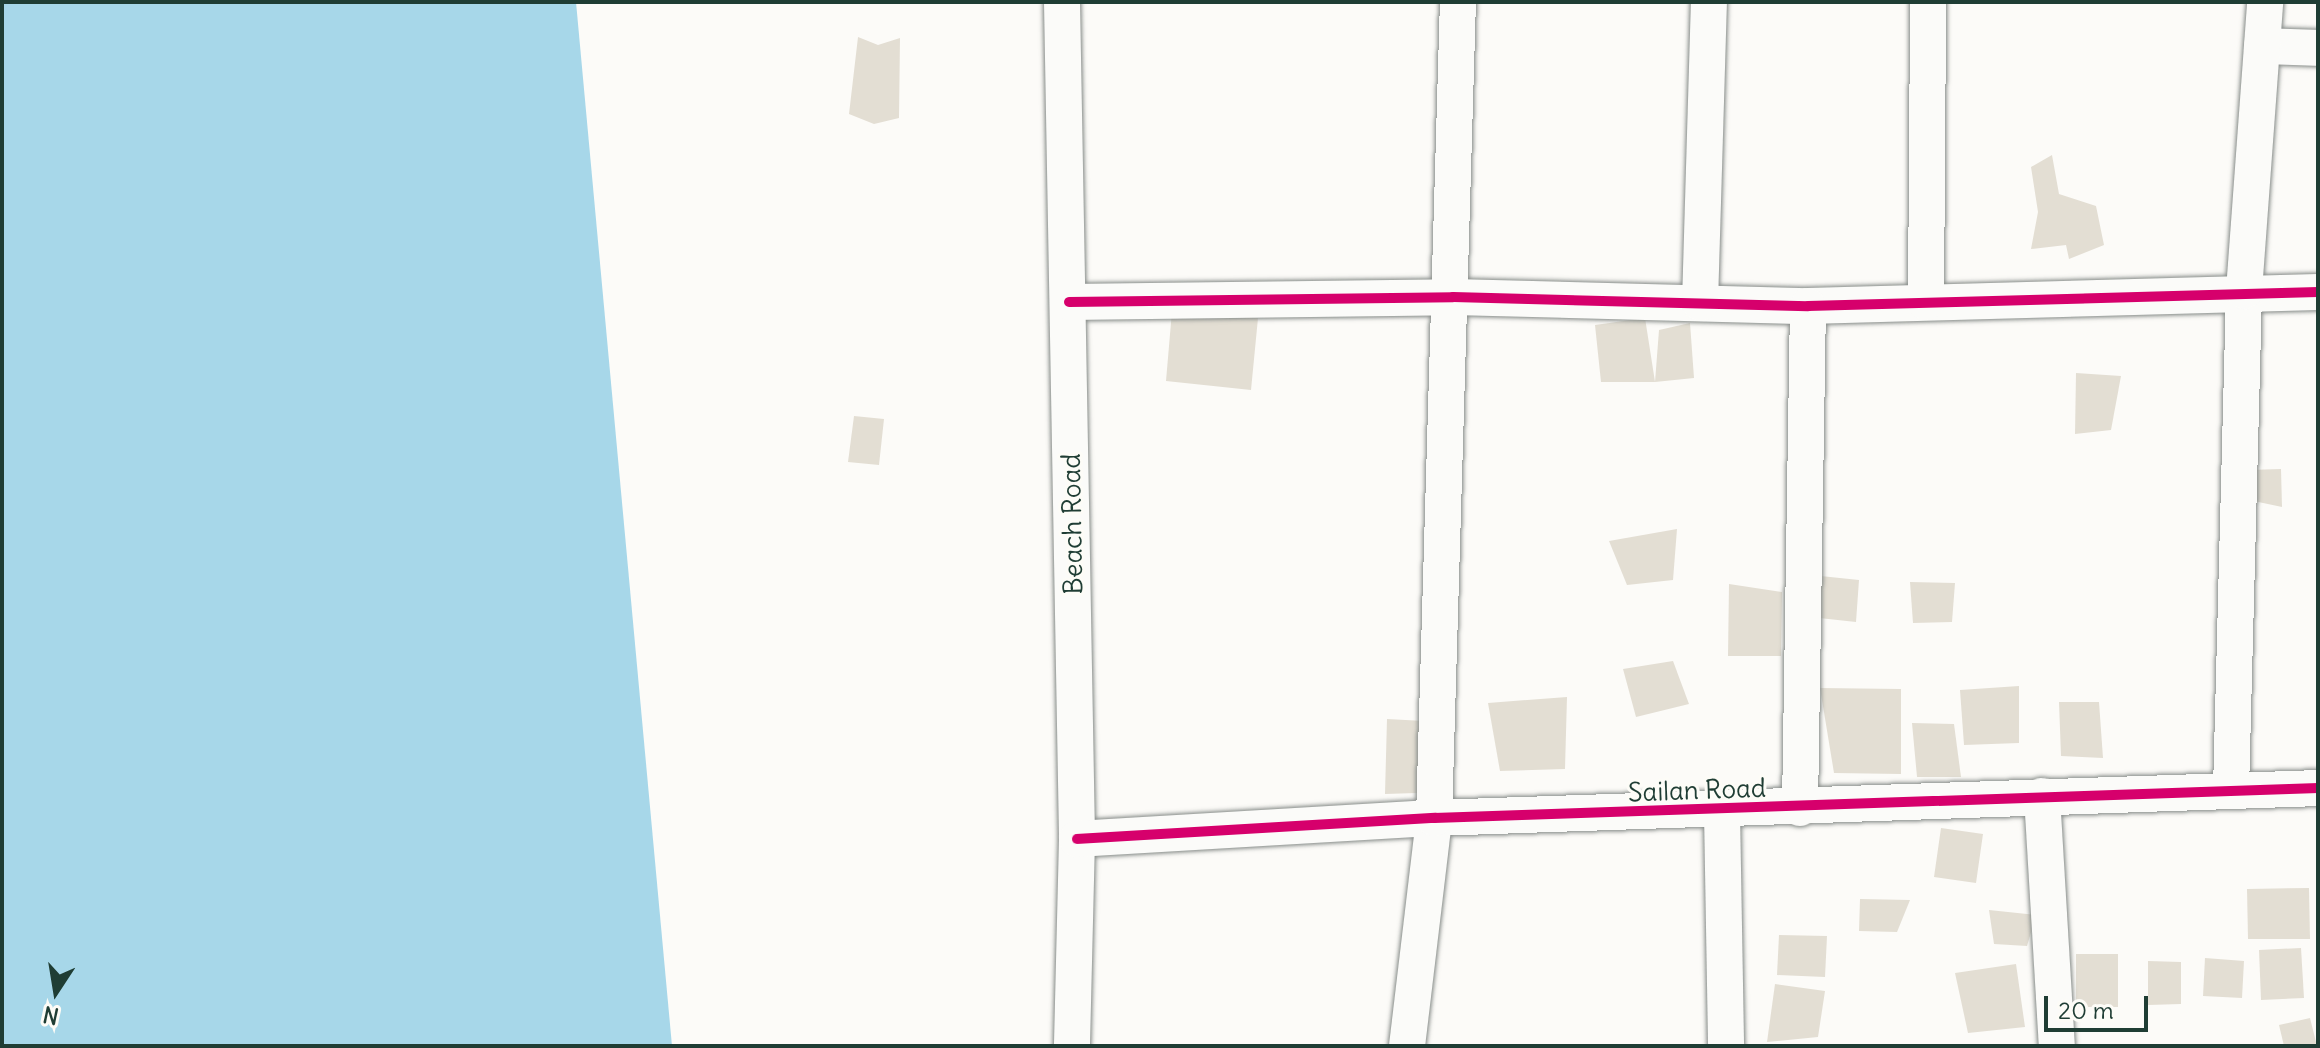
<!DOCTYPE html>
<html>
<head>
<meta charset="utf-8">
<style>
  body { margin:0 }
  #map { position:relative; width:2320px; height:1048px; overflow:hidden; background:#fcfbf8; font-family:Delius,sans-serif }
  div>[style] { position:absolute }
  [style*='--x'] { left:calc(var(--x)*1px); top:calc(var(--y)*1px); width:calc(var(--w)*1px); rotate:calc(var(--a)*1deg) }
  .water>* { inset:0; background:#a7d7e9 }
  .building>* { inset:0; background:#e3ded3 }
  .roads { filter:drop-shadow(0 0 2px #888d8a) drop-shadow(0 0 2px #888d8a) }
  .street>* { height:36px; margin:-18px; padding:0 18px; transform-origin:18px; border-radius:18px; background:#fbfbf9 }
  .cycleway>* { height:10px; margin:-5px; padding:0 5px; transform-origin:5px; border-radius:5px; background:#d6006c }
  span { translate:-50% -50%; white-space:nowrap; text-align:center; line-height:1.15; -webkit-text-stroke:6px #fdfcf7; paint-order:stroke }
  .street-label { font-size:26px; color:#1f3d34 }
  .frame { position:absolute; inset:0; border:4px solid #1f3d34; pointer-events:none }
  .north { position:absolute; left:16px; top:952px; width:80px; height:80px; -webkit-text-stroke:6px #fdfcf7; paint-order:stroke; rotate:192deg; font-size:22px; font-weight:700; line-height:32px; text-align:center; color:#1f3d34 }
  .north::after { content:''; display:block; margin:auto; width:28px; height:36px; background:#1f3d34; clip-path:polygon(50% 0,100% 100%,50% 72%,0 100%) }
  .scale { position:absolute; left:2044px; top:996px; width:104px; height:36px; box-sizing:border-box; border:4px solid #1f3d34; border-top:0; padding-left:10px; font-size:24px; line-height:28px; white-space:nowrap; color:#1f3d34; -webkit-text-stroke:6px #fdfcf7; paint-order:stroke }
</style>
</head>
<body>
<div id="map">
  <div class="water">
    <i style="clip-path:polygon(2px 2px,576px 2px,672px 1046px,2px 1046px)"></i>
  </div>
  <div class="building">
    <i style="clip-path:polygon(858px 37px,878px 45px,900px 38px,899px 118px,874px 124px,849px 114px)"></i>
    <i style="clip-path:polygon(2052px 155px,2059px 194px,2096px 206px,2104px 245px,2069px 259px,2066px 245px,2031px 249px,2038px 212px,2031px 167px)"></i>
    <i style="clip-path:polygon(1172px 311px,1258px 318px,1251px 390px,1166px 381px)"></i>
    <i style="clip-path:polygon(1645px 318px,1655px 382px,1601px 382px,1595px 325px)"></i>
    <i style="clip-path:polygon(1690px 323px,1694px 378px,1655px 382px,1659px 330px)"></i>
    <i style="clip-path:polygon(2076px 373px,2121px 376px,2111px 430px,2075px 434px)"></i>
    <i style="clip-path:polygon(854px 416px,884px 419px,879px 465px,848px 462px)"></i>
    <i style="clip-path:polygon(2281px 469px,2282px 507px,2249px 500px,2248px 470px)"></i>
    <i style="clip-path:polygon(1677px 529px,1673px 580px,1627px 585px,1609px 541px)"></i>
    <i style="clip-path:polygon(1811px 575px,1859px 580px,1856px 622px,1810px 617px)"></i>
    <i style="clip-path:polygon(1910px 582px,1955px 583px,1952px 622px,1913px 623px)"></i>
    <i style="clip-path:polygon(1729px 584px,1782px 592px,1781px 656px,1728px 656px)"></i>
    <i style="clip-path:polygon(1673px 661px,1689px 704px,1636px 717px,1623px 669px)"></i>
    <i style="clip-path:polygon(2019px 686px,2019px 743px,1964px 745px,1960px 690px)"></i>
    <i style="clip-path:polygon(1820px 688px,1901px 689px,1901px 774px,1834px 773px)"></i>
    <i style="clip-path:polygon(1567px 697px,1565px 769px,1500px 771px,1488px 703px)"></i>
    <i style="clip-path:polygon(2059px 702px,2099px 702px,2103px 758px,2061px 756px)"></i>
    <i style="clip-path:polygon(1387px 719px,1424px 721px,1417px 793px,1385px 794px)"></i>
    <i style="clip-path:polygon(1912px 723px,1954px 724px,1961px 777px,1917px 777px)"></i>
    <i style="clip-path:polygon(1941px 828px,1983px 834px,1976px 883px,1934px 877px)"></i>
    <i style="clip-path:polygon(2309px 888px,2310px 939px,2248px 939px,2247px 889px)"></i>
    <i style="clip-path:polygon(1860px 899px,1910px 900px,1897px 932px,1859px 931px)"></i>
    <i style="clip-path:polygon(1989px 910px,2036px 915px,2027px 946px,1994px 944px)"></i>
    <i style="clip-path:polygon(1779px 935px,1827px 936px,1825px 977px,1777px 975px)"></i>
    <i style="clip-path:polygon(2301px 948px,2304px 998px,2261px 1000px,2259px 950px)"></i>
    <i style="clip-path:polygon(2076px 954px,2118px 954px,2118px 1007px,2076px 1007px)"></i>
    <i style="clip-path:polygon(2205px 958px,2244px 961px,2242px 998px,2203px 996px)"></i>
    <i style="clip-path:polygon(2148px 961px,2181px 962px,2181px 1004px,2148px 1005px)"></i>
    <i style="clip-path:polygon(2016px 964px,2025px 1027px,1968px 1033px,1955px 973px)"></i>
    <i style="clip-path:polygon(1775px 984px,1825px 991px,1818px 1037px,1767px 1042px)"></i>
    <i style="clip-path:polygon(2310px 1018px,2317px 1046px,2284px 1046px,2279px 1025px)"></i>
  </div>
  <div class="roads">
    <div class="street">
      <i style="--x:1062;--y:2;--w:837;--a:88.97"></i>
      <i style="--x:1077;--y:839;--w:207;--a:91.4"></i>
      <i style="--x:2262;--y:46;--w:56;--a:2"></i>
      <i style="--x:1069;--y:302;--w:384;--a:-0.7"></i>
      <i style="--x:1453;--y:297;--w:355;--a:1.5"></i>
      <i style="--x:1808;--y:306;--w:510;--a:-1.57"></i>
      <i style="--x:1926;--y:302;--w:300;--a:-89.6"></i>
      <i style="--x:1700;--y:303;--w:301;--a:-88.3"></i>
      <i style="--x:2231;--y:790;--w:499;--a:-88.5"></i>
      <i style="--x:2244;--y:291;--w:290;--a:-85.8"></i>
      <i style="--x:2042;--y:796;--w:250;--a:86.6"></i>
      <i style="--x:1800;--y:808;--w:502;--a:-89.09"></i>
      <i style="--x:1722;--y:812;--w:234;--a:89"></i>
      <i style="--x:1077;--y:839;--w:358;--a:-3.4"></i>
      <i style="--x:1434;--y:818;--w:885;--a:-1.94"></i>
      <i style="--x:1407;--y:1046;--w:230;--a:-83.2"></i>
      <i style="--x:1434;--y:818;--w:816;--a:-88.32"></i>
    </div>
  </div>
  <div class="cycleway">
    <i style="--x:1069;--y:302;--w:384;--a:-0.7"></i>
    <i style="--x:1453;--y:297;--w:355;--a:1.5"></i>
    <i style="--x:1808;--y:306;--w:510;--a:-1.57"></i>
    <i style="--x:1077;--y:839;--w:358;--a:-3.4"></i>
    <i style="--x:1434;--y:818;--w:885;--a:-1.94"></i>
  </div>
  <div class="street-label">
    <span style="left:1072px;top:524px;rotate:-91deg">Beach Road</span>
    <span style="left:1697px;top:790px;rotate:-2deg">Sailan Road</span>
  </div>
  <div class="frame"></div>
  <div class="north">N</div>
  <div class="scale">20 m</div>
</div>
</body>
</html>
